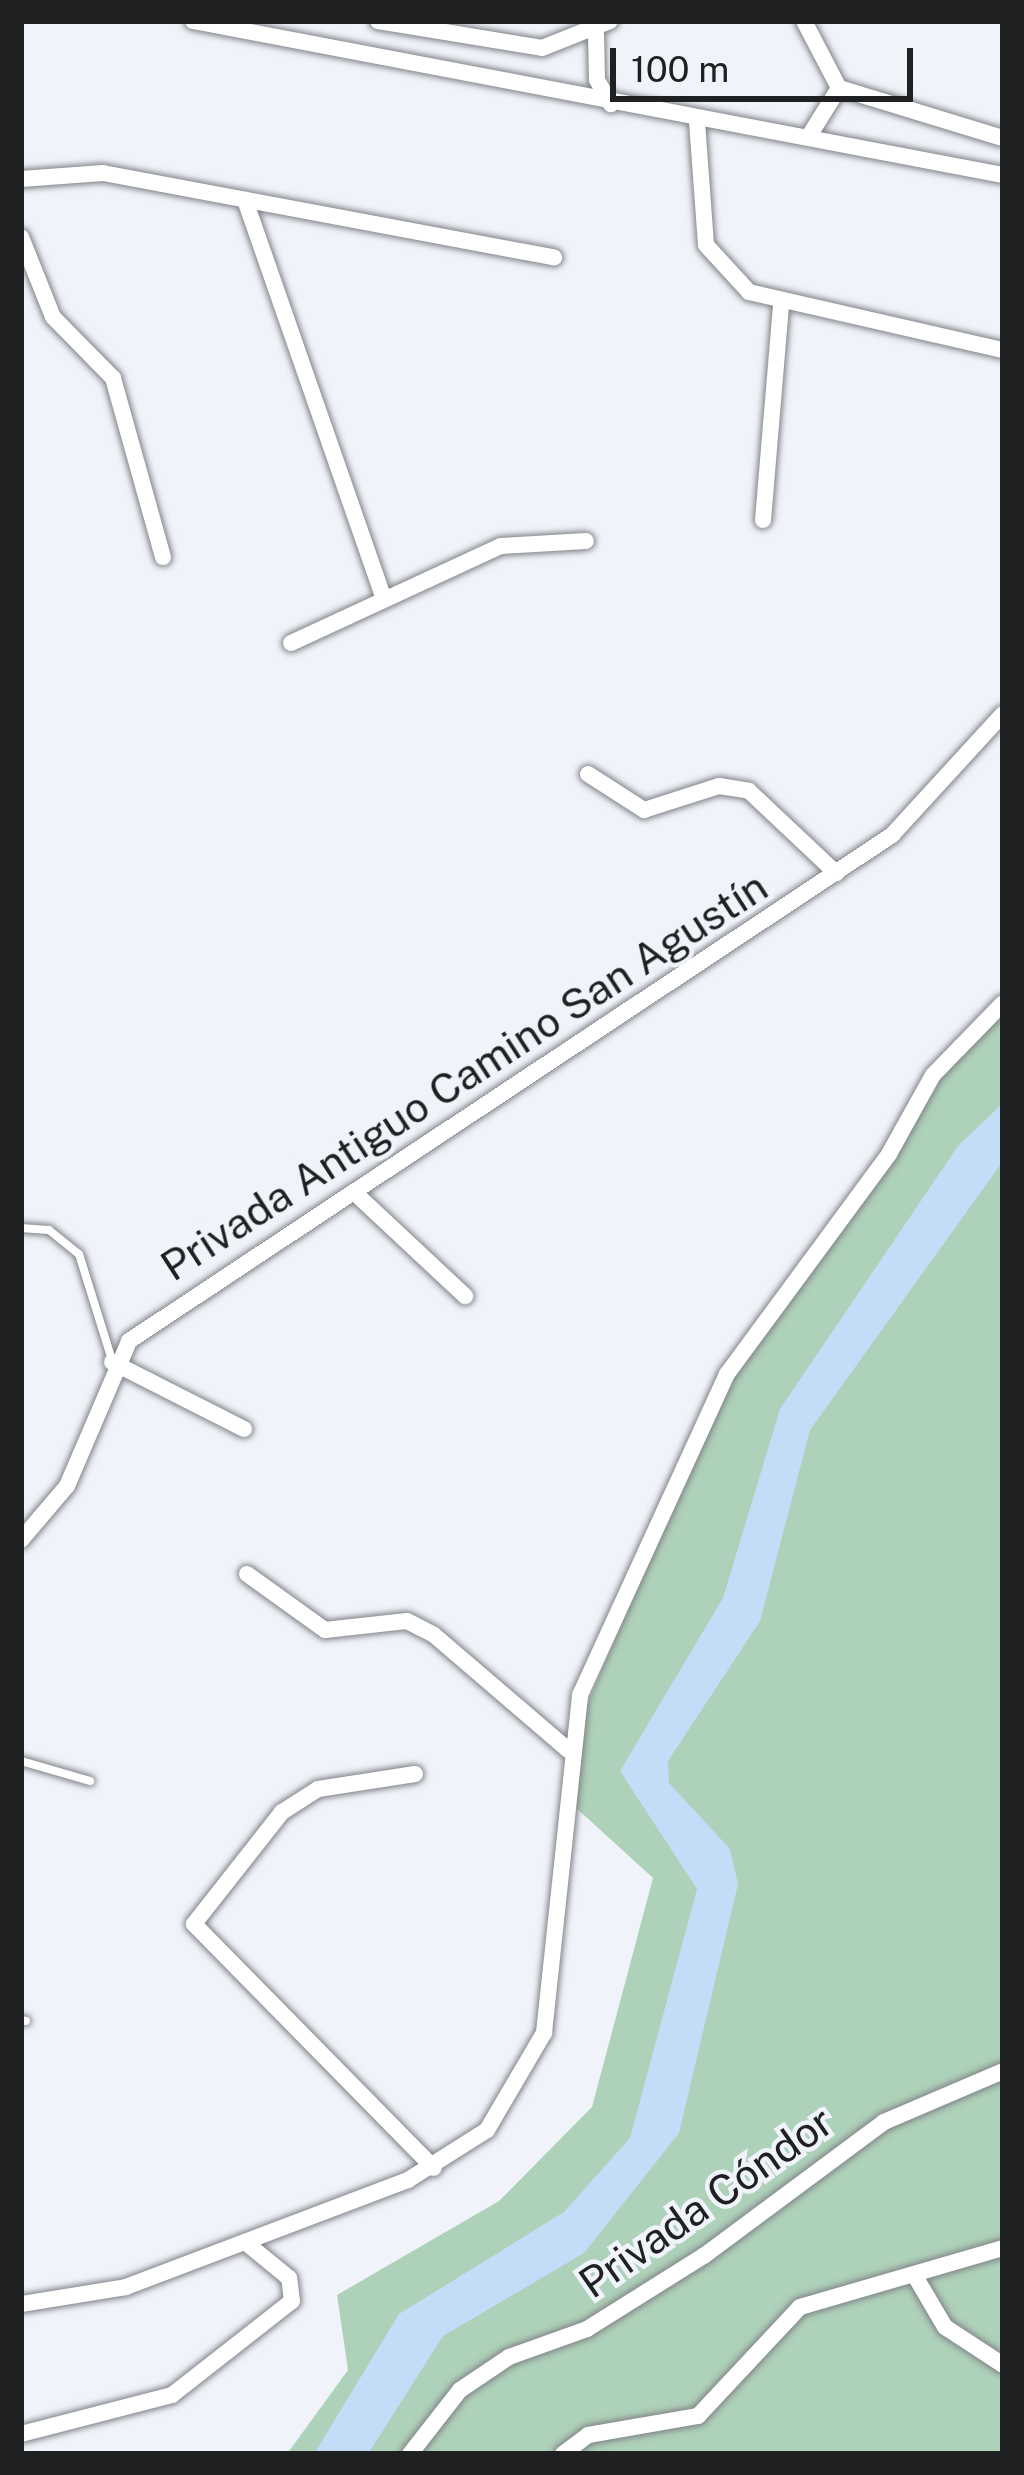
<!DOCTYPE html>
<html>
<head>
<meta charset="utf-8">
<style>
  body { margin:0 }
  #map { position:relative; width:1024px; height:2475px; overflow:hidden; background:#f0f4fa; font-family:"Public Sans",sans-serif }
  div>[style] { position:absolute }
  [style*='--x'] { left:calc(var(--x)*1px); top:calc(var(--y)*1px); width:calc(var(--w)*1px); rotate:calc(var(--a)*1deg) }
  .green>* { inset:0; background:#aed1b9 }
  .water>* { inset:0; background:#c5dcf8 }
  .roads { filter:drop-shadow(0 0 3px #818489) drop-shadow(0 0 3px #818489) }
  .service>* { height:8px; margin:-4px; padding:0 4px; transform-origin:4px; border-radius:4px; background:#fff }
  .minor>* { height:16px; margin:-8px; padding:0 8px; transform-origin:8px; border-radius:8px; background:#fff }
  span { translate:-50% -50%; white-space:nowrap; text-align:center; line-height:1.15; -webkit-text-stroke:9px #f0f4fa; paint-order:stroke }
  .street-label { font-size:42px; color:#1f2022 }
  .frame { position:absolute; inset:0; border:24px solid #1f2022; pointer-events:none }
  .scale { position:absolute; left:610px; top:48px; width:303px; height:54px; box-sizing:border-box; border:6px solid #1f2022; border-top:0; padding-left:15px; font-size:36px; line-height:42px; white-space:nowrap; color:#1f2022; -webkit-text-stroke:9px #f0f4fa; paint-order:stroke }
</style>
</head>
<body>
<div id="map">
  <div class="green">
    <i style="clip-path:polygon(1003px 1003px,1003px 2454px,287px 2454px,348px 2370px,337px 2295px,499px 2201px,592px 2107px,653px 1878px,563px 1796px,568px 1750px,727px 1374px,933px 1075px)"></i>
  </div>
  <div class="water">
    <i style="clip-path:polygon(1003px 1103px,1003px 1161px,810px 1430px,760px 1621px,668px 1761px,669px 1783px,730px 1849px,738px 1884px,679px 2133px,584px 2253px,443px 2336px,368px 2454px,314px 2454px,399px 2314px,564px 2212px,630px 2138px,697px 1889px,620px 1771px,723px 1598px,780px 1409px,958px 1146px)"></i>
  </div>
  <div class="roads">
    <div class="service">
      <i style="--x:21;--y:1228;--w:28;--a:4"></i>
      <i style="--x:49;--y:1230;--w:38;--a:39"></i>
      <i style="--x:79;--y:1254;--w:111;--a:72.7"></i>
      <i style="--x:21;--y:1761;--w:72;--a:16.2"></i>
      <i style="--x:21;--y:2020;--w:5;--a:11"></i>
    </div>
    <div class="minor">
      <i style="--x:193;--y:21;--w:825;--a:10.76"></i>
      <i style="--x:378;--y:21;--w:166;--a:9.3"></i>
      <i style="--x:542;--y:48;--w:73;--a:-21.7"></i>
      <i style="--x:804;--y:21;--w:76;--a:62.4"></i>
      <i style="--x:839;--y:88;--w:171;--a:17"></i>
      <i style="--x:596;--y:33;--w:47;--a:88.8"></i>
      <i style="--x:597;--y:80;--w:28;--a:60"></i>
      <i style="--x:697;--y:122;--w:123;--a:85.8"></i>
      <i style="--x:706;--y:245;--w:64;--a:47.5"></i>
      <i style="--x:749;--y:292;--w:261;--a:12.9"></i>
      <i style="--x:809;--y:136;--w:57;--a:-58"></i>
      <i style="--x:21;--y:179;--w:82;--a:-4.2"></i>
      <i style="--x:103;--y:173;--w:459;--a:10.6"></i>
      <i style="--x:245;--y:200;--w:420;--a:70.8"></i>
      <i style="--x:21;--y:237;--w:86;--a:68.2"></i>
      <i style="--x:53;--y:317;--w:86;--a:45.5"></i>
      <i style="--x:113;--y:378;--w:186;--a:74.4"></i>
      <i style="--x:763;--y:520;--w:215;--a:-85.2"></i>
      <i style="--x:291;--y:643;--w:231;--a:-24.8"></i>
      <i style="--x:501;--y:546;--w:85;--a:-3.4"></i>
      <i style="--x:588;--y:774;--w:67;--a:32.7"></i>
      <i style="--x:644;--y:810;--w:79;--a:-17.7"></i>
      <i style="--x:719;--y:786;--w:30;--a:9"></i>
      <i style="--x:749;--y:791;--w:120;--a:43.3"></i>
      <i style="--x:355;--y:1193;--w:151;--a:43.1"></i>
      <i style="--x:112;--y:1362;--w:148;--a:26.9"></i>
      <i style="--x:21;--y:1540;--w:71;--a:-49.6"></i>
      <i style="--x:67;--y:1486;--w:158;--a:-66.8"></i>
      <i style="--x:129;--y:1341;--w:916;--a:-33.55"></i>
      <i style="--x:892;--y:835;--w:164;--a:-47.5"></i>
      <i style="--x:247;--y:1574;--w:96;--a:35.7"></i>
      <i style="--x:325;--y:1630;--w:82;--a:-6.3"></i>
      <i style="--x:407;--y:1621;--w:30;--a:27"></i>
      <i style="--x:434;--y:1635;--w:177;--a:40.6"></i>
      <i style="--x:415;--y:1774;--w:98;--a:171.2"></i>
      <i style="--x:318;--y:1789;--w:43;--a:147.4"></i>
      <i style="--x:282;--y:1812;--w:142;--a:128.2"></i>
      <i style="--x:194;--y:1924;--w:342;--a:45.5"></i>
      <i style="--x:915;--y:2276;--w:59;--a:59.5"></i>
      <i style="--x:945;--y:2327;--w:69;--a:33.2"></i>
      <i style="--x:21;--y:2304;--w:106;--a:-9.2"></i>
      <i style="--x:126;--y:2287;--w:302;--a:-20.8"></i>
      <i style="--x:408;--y:2180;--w:93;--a:-32.3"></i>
      <i style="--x:487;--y:2130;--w:113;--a:-59.6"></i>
      <i style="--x:544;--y:2033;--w:340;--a:-83.9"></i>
      <i style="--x:580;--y:1695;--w:353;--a:-65.4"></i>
      <i style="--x:727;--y:1374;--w:273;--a:-53.6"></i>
      <i style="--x:889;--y:1154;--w:90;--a:-60.9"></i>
      <i style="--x:933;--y:1075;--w:100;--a:-45.8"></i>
      <i style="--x:21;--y:2434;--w:156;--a:-14.5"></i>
      <i style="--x:172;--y:2395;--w:152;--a:-38.1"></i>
      <i style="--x:292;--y:2301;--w:23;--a:-97"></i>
      <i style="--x:289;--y:2278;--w:57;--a:-140.7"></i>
      <i style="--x:410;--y:2454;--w:81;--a:-52"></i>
      <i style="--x:460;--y:2390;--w:59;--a:-34"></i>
      <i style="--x:509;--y:2357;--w:83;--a:-19.7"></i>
      <i style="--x:587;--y:2329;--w:139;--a:-32.1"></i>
      <i style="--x:705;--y:2255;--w:223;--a:-36.6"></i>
      <i style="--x:884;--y:2122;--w:129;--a:-23.2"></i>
      <i style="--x:563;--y:2454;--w:31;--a:-37"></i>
      <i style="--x:588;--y:2435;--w:112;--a:-9.8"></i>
      <i style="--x:698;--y:2416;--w:149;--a:-46.9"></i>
      <i style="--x:800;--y:2307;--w:211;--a:-16.2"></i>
    </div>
  </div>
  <div class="street-label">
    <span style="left:464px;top:1076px;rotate:-33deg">Privada Antiguo Camino San Agustín</span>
    <span style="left:706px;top:2202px;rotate:-35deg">Privada Cóndor</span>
  </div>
  <div class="frame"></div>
  <div class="scale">100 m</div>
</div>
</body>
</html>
